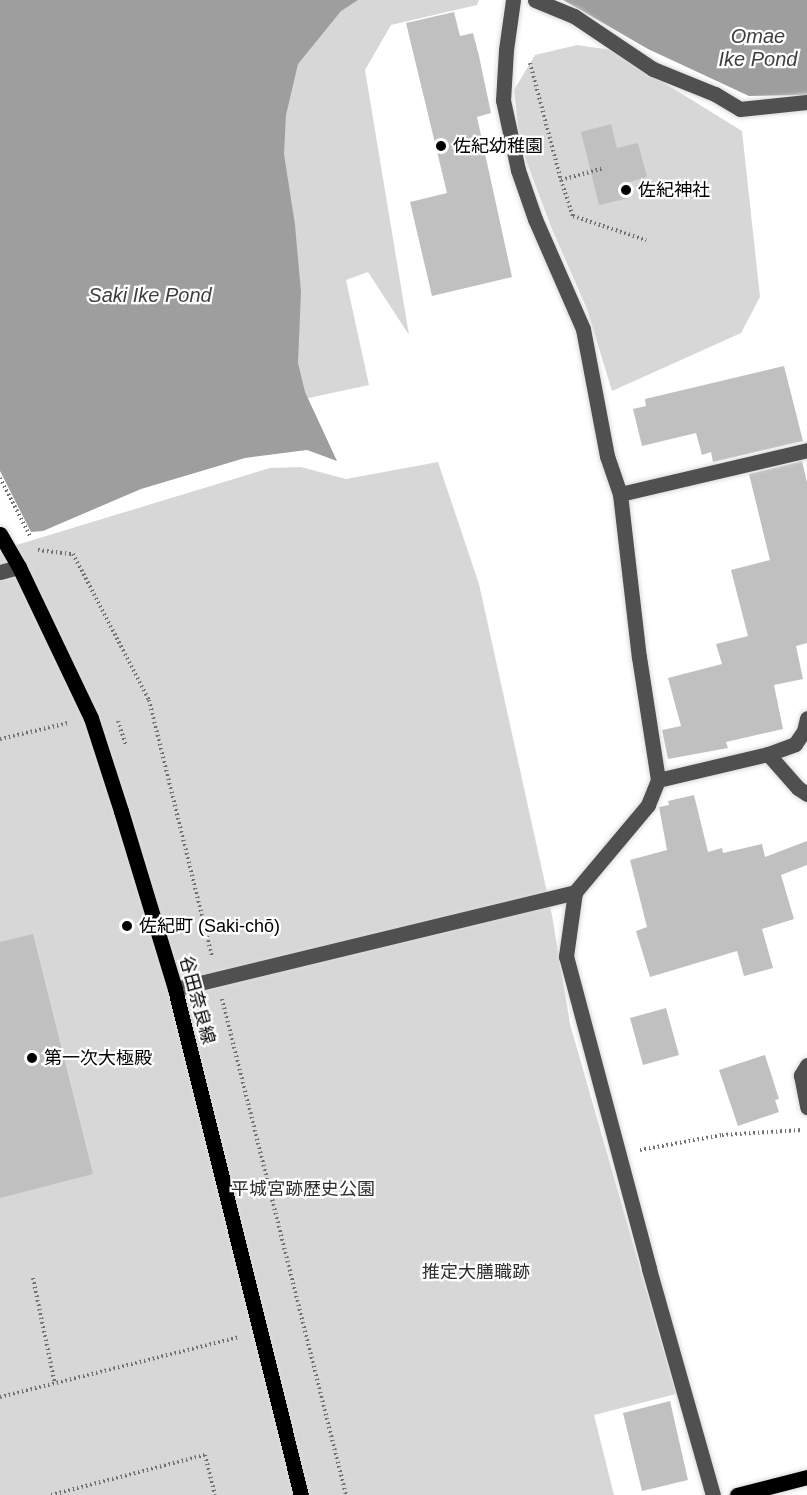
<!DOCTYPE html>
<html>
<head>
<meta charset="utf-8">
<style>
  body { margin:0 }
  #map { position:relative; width:807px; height:1495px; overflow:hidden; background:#fff; font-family:Arial,"Noto Sans JP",sans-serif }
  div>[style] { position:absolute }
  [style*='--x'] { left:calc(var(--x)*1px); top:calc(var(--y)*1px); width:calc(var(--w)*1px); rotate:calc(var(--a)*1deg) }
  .green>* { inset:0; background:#d7d7d7 }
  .water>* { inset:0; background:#9e9e9e }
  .building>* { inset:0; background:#c0c0c0 }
  .path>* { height:4px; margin-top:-2px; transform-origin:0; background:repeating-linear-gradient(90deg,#727272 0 1.5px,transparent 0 4.5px) }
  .roads { filter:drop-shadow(0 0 2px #dbdbdb) drop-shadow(0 0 2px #dbdbdb) }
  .minor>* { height:15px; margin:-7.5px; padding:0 7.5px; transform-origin:7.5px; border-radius:7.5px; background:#505050 }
  .major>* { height:15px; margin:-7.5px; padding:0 7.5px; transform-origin:7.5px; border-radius:7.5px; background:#000 }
  .dots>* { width:16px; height:16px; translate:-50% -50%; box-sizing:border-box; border:3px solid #fff; border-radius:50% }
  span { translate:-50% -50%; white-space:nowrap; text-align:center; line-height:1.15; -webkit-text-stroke:4.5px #fff; paint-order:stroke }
  .poi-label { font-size:18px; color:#000 }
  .left { translate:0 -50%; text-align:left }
  .street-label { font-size:18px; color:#000 }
  .park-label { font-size:18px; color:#2e2e2e }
  .water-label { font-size:20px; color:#3f3f3f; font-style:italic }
</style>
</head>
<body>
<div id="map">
  <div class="green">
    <i style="clip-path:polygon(352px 0,479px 0,477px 5px,391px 25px,365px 70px,409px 335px,368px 272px,346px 280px,369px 385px,267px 407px,243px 71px)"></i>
    <i style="clip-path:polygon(577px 45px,611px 50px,742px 131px,760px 297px,741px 333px,612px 391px,587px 309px,551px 227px,520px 144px,514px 90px,535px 55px)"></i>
    <i style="clip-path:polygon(438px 462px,479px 584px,552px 915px,570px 1024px,676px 1394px,594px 1415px,614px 1495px,0 1495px,0 550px,270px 468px,301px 467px,346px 479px)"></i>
  </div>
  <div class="water">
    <i style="clip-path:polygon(0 0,358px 0,341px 11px,298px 64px,286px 115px,284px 154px,295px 225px,301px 292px,298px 363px,305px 392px,337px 461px,307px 450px,245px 458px,141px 489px,43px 531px,31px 532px,0 471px)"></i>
    <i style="clip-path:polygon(563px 0,807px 0,807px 95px,749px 96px,648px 49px)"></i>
  </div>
  <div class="building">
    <i style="clip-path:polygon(454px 12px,460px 36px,473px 33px,479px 56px,491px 113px,477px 117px,512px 277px,432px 296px,410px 202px,447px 193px,406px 23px)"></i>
    <i style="clip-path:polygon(611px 124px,617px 148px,638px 143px,647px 177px,626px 183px,629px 198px,599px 205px,581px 132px)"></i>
    <i style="clip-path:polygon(784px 366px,803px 441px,713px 462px,711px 452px,702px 455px,696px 433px,642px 446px,633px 409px,646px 406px,645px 399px)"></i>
    <i style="clip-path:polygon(802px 461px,807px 482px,807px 643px,796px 646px,803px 679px,774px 685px,783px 729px,726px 742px,728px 748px,668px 759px,662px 730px,681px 726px,668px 678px,722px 664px,716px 644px,748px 636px,731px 570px,770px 560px,749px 474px)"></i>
    <i style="clip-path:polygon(694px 795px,708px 852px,722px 848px,723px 853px,762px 844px,765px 857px,807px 841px,807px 865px,781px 875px,794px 919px,762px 929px,773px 968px,744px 976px,737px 951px,650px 977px,636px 931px,647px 927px,630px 860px,667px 850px,659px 807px,669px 805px,668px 801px)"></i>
    <i style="clip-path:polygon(33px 934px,93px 1174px,0 1198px,0 942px)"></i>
    <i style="clip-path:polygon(666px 1008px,679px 1055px,643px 1065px,630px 1018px)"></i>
    <i style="clip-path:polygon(765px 1055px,779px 1099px,775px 1100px,779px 1112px,738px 1126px,719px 1070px)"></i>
    <i style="clip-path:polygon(670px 1401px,688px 1480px,642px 1491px,623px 1413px)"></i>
  </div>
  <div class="path">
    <i style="--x:530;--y:63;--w:121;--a:75.2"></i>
    <i style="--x:561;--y:180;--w:45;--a:-15.6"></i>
    <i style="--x:561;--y:180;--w:38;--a:72"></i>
    <i style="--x:573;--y:216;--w:77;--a:18.2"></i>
    <i style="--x:0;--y:478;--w:65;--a:62.7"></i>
    <i style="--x:38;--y:550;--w:35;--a:7"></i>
    <i style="--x:73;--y:554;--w:165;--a:62.5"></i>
    <i style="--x:149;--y:700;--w:265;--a:76.2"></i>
    <i style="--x:118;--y:721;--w:25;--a:72"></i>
    <i style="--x:0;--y:739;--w:70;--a:-13.2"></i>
    <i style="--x:222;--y:999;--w:511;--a:75.96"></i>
    <i style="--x:640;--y:1150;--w:83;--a:-10.4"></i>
    <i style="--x:722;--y:1135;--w:80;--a:-3.6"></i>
    <i style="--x:33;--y:1278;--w:108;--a:78.3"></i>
    <i style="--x:0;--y:1397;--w:246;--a:-14.1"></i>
    <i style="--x:51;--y:1495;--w:159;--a:-14.6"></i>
    <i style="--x:205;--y:1455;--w:41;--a:76"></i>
  </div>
  <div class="roads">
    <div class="minor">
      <i style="--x:513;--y:0;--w:50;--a:98"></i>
      <i style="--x:506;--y:50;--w:50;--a:93.4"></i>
      <i style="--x:503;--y:100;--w:72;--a:77.9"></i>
      <i style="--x:518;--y:170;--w:52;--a:70.9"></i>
      <i style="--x:535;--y:219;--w:120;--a:66.4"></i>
      <i style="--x:583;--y:329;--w:129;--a:79.3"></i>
      <i style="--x:607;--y:456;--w:40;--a:71.1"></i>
      <i style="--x:620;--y:494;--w:164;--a:83.4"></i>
      <i style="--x:639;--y:657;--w:124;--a:81.2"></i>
      <i style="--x:658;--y:780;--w:27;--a:112"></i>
      <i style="--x:648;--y:805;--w:114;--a:130"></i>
      <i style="--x:575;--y:892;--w:65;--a:98"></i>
      <i style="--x:566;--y:956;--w:324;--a:75.1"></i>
      <i style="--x:649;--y:1269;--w:235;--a:74.2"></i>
      <i style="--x:535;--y:0;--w:42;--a:22.3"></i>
      <i style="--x:574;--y:16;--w:95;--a:33.9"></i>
      <i style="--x:653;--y:69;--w:67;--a:22"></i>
      <i style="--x:715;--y:94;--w:29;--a:31"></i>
      <i style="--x:740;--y:109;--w:67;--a:-6"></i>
      <i style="--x:620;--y:494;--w:192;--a:-13.2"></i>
      <i style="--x:0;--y:572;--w:20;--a:-15"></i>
      <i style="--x:768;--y:754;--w:45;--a:48.6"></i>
      <i style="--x:798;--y:788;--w:11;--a:34"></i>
      <i style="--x:658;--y:780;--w:113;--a:-13.3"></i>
      <i style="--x:768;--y:754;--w:29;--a:-20"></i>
      <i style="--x:795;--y:744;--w:16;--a:-55"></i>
      <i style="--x:804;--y:731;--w:13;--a:-77"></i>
      <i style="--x:175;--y:989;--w:412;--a:-13.6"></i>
      <i style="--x:807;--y:1065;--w:12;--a:121"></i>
      <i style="--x:801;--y:1075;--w:33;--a:79"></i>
    </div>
    <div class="major">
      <i style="--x:0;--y:534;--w:38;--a:60"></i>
      <i style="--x:19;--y:567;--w:167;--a:64.5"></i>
      <i style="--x:91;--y:718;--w:98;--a:72.1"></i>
      <i style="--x:121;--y:811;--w:186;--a:73.1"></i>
      <i style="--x:175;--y:989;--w:521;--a:76.02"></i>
      <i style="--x:737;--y:1495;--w:72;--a:-14.4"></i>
    </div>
  </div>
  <div class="dots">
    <i style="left:441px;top:146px;background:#000"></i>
    <i style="left:626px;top:190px;background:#000"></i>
    <i style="left:127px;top:926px;background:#000"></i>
    <i style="left:32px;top:1058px;background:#000"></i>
  </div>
  <div class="poi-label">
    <span class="left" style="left:453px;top:146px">佐紀幼稚園</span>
    <span class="left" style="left:638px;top:190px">佐紀神社</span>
    <span class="left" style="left:139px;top:926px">佐紀町 (Saki-chō)</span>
    <span class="left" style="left:44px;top:1058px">第一次大極殿</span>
  </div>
  <div class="street-label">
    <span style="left:197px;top:1000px;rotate:75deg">谷田奈良線</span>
  </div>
  <div class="park-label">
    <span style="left:303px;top:1189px">平城宮跡歴史公園</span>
    <span style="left:476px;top:1272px">推定大膳職跡</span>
  </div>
  <div class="water-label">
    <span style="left:758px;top:48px">Omae<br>Ike Pond</span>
    <span style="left:150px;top:295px">Saki Ike Pond</span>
  </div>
</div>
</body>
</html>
